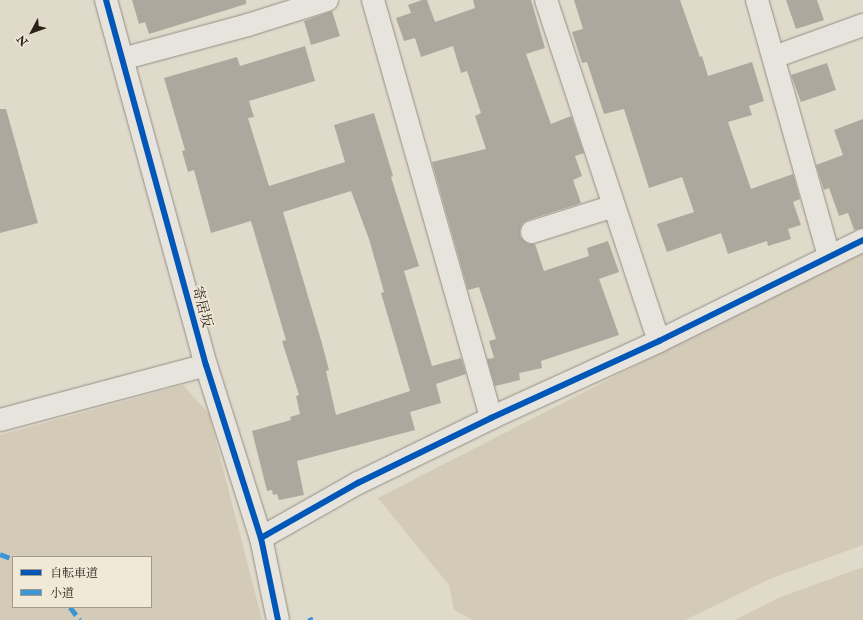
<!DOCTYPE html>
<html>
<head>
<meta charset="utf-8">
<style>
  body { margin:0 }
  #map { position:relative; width:863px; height:620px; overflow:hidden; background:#e0dacb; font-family:"IM FELL Double Pica","Noto Serif JP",serif }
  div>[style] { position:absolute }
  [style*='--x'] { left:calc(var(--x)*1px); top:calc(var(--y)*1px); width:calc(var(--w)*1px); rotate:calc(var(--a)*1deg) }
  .green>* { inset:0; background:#d3cab7 }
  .building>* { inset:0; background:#ada89e }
  .roads { filter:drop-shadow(0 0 1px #928e84) drop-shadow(0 0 1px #928e84) }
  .street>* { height:22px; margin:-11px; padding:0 11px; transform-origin:11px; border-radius:11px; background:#e7e4dd }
  .secondary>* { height:22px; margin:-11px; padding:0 11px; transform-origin:11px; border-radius:11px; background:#e7e4dd }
  .quiet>* { height:5px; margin-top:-2.5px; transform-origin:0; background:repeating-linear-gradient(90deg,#3c95d4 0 10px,transparent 0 15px) }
  .cycleway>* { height:6px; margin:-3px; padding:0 3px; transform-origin:3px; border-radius:3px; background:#0057b8 }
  span { translate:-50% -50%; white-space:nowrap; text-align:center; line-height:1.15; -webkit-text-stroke:3px #f0e9d8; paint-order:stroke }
  .street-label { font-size:14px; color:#2b2118 }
  .legend { position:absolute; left:12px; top:556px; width:140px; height:52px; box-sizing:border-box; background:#f0e9d8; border:1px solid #a1998b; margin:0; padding:5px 7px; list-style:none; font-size:12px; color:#2b2118 }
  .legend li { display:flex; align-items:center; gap:8px; height:20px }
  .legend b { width:20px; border:1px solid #a1998b }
  .north { position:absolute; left:12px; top:12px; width:40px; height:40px; -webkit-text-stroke:3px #f0e9d8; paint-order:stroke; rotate:229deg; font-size:11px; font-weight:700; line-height:16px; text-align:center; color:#2b2118 }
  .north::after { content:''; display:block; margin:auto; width:14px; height:18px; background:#2b2118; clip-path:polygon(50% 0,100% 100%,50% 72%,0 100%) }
</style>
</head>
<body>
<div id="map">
  <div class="green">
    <i style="clip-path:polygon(863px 249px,863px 545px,772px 578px,685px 620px,473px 620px,454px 610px,449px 585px,378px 498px)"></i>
    <i style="clip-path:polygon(evenodd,183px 385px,209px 414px,262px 620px,0 620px,0 435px,183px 385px,13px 557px,151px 557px,151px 607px,13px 607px,13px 557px)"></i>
    <i style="clip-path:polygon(863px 567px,863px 620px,735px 620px,781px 597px)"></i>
  </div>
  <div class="building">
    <i style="clip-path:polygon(132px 0,246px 0,246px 4px,149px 34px,145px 22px,139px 24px)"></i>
    <i style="clip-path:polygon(422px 0,427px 0,435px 22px,475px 8px,473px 0,531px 0,545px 48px,526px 54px,551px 124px,571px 116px,584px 153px,575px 156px,582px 176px,573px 180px,581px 203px,528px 220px,523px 223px,520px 229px,520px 236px,524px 241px,529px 244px,535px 244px,544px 271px,589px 256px,587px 248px,608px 241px,619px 272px,599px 279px,619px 335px,541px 361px,542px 368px,519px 373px,520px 380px,495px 386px,487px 359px,494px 358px,489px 341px,496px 339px,479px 287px,468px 290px,432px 162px,486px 149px,475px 116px,481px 113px,467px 71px,461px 73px,453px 46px,421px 57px,415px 38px,404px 41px,396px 18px,411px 13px,408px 5px)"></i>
    <i style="clip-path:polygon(574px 0,680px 0,700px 57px,702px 56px,708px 76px,752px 62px,764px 101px,749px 106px,752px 115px,728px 122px,751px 189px,793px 174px,800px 199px,793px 202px,801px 225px,788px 229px,791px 239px,768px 246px,767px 241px,728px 254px,721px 233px,667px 252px,657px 224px,694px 212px,682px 177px,649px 188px,624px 109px,604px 114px,587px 62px,582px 63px,572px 32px,583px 29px)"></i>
    <i style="clip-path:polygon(786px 0,817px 0,824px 20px,796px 29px)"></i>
    <i style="clip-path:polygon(332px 11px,340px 36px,311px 45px,304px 21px)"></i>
    <i style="clip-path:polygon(evenodd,305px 46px,315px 81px,249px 101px,254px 117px,248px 118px,269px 186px,345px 162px,334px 125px,374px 113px,393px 176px,391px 177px,419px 266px,404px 271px,432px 366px,461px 358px,466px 374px,436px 384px,441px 403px,410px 412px,415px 430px,297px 461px,304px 495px,279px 500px,277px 494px,273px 495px,272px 490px,267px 491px,252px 431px,291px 420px,290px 417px,300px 414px,296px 396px,299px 395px,282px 341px,286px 340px,251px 221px,211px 233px,194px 170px,188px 172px,182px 151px,185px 150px,164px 78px,237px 57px,240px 66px,305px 46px,351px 191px,369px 239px,384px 292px,381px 293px,410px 391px,336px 415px,326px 371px,329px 370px,321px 340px,283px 212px,351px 191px)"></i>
    <i style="clip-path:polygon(827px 63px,836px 90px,801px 102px,791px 75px)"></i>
    <i style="clip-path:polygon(0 109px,6px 109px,38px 223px,0 233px)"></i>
    <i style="clip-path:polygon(863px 119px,863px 228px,854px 230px,848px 213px,839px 216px,829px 188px,824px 190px,816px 165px,843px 155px,834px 130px)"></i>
  </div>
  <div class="roads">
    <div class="street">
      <i style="--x:373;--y:0;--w:434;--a:74.2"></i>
      <i style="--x:546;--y:0;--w:359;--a:71.7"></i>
      <i style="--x:757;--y:0;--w:266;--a:74.3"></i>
      <i style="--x:774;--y:57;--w:95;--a:-19.8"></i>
      <i style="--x:122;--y:59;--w:131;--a:-15.1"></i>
      <i style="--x:248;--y:25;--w:83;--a:-17.6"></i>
      <i style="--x:532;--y:232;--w:86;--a:-17.6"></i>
      <i style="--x:0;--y:420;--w:213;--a:-14.9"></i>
    </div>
    <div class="secondary">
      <i style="--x:106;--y:0;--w:378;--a:74.7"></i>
      <i style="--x:206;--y:365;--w:182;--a:72.4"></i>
      <i style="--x:261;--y:538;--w:84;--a:78.3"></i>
      <i style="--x:261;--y:538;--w:112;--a:-29.6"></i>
      <i style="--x:358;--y:483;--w:148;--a:-26"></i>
      <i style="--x:491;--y:418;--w:185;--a:-24.6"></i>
      <i style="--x:659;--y:341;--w:228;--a:-26.3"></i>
    </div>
  </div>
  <div class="quiet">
    <i style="--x:0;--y:554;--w:14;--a:21"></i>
    <i style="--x:70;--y:607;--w:16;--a:52"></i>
    <i style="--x:310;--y:617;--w:3;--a:72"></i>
  </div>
  <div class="cycleway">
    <i style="--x:106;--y:0;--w:378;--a:74.7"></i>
    <i style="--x:206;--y:365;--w:182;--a:72.4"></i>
    <i style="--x:261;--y:538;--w:84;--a:78.3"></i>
    <i style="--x:261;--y:538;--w:112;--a:-29.6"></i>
    <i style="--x:358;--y:483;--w:148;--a:-26"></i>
    <i style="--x:491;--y:418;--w:185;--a:-24.6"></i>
    <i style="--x:659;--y:341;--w:228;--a:-26.3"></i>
  </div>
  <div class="street-label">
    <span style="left:202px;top:307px;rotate:75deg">寄居坂</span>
  </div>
  <ul class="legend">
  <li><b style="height:5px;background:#0057b8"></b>自転車道</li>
  <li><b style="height:5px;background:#3c95d4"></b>小道</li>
  </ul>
  <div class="north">N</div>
</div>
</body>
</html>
